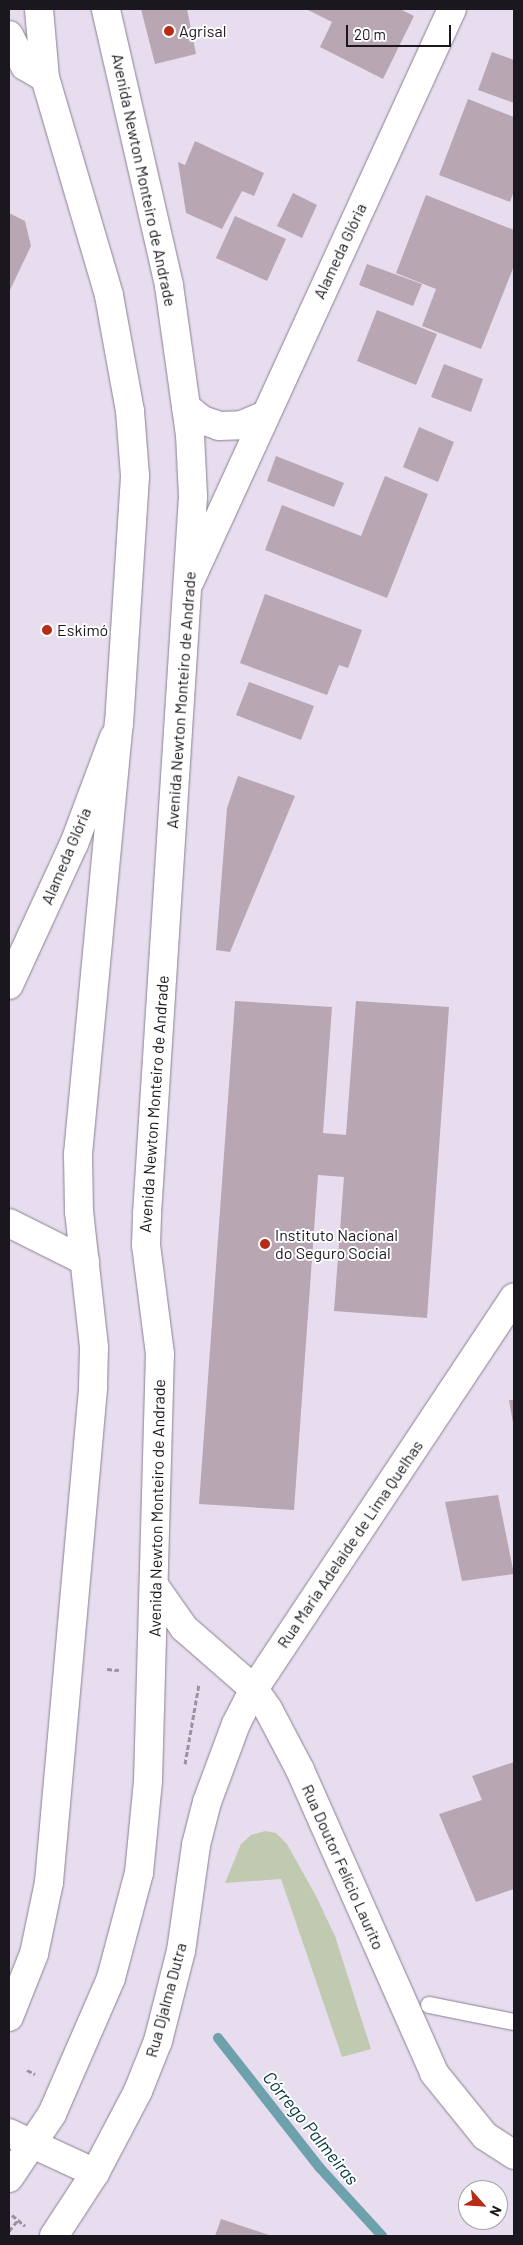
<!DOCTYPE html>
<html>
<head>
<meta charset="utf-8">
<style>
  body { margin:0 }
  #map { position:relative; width:523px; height:2245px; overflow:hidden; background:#e7ddef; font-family:Barlow,sans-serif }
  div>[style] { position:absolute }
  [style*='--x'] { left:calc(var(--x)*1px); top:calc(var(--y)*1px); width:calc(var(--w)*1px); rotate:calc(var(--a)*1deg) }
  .green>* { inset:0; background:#c0cab0 }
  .stream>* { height:10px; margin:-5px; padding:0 5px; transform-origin:5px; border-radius:5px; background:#6da2ad }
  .building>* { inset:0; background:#b8a6b3 }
  .path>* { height:3px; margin-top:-1.5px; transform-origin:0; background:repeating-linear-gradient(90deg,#9a92a0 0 5px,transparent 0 7.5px) }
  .roads { filter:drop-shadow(0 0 1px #8a8091) drop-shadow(0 0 1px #8a8091) }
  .lane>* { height:16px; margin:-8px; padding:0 8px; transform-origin:8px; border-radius:8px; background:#fff }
  .street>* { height:28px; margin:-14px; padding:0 14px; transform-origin:14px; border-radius:14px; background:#fff }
  .secondary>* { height:28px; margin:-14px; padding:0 14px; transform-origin:14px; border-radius:14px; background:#fff }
  .dots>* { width:14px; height:14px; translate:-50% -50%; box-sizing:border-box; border:2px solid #fff; border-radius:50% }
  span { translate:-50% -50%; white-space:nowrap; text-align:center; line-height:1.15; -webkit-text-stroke:4px #fff; paint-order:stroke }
  .poi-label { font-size:16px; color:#1b171e }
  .left { translate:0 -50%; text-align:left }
  .street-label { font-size:16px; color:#1b171e }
  .water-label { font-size:18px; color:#00353d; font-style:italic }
  .frame { position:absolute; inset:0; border:10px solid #1b171e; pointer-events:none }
  .north { position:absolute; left:458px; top:2180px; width:50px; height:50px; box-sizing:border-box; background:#fff; border:1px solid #a4a2a5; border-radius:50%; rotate:116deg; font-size:14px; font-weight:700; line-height:20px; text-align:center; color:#1b171e }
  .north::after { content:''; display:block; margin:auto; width:18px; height:22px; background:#b82b17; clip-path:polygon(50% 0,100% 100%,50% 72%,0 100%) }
  .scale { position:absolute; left:346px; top:25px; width:105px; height:22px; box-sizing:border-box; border:2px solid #1b171e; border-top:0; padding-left:6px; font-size:15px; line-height:18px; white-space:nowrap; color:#1b171e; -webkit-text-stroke:4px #fff; paint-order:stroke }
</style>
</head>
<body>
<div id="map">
  <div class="green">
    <i style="clip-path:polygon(265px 1831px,276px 1833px,287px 1844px,316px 1896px,335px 1936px,371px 2049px,342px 2057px,281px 1879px,225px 1883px,241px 1844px,251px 1835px)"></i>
  </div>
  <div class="stream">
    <i style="--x:218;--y:2038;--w:165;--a:51.9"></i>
    <i style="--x:320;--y:2168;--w:92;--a:47.6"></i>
  </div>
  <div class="building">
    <i style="clip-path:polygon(141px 9px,187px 9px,196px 54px,155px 64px)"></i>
    <i style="clip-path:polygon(306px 9px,400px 9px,414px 16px,383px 79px,320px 47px,332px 22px)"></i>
    <i style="clip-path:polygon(492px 52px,514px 60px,514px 103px,478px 90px)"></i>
    <i style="clip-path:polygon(468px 99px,514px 117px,514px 191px,510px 202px,439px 175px)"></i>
    <i style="clip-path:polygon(195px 141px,264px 173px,254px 196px,242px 191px,222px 229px,186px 213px,178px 162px,185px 165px)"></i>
    <i style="clip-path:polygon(293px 193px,317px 205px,302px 238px,277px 226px)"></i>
    <i style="clip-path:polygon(426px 195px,514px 230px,514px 266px,481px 349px,422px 326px,436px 289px,396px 273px)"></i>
    <i style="clip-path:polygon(9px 213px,25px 221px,31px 246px,9px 292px)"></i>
    <i style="clip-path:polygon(235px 216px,286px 239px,267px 281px,216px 258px)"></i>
    <i style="clip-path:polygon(367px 264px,422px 284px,413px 306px,359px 285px)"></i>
    <i style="clip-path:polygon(377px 310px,437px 334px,416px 385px,357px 361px)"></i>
    <i style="clip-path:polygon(444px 364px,483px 379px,471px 412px,431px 397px)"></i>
    <i style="clip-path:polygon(419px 427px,454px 442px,438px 482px,403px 467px)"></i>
    <i style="clip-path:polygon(276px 456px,344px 483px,334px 507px,267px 481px)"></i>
    <i style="clip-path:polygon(385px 476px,428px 494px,387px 598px,265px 550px,282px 505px,361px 536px)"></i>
    <i style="clip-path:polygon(265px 594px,362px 630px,348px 668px,339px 665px,327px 695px,240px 663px)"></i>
    <i style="clip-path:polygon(249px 682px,314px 706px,301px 740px,236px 715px)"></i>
    <i style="clip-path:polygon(238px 776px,295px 796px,230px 952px,216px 950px,227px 808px)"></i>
    <i style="clip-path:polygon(235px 1001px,332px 1007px,323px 1133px,346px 1135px,356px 1001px,449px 1007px,427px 1318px,334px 1311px,344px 1177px,318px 1175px,294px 1510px,199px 1504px)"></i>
    <i style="clip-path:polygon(509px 1400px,514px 1400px,514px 1423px,513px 1423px)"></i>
    <i style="clip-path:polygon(498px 1495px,514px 1574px,462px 1581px,445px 1502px)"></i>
    <i style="clip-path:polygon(514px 1762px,514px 1889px,476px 1902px,439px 1814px,482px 1800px,472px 1776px)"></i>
    <i style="clip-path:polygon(221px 2219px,272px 2236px,215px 2236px)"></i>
  </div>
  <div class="path">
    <i style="--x:107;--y:1669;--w:12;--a:5"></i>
    <i style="--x:185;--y:1764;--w:81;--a:-80.1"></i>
    <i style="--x:27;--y:2070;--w:9;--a:27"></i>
    <i style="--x:12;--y:2215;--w:17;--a:40"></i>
    <i style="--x:9;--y:2231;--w:14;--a:-51"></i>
  </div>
  <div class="roads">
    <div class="lane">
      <i style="--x:429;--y:2005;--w:87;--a:11.3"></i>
    </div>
    <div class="street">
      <i style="--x:186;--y:407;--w:21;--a:39"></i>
      <i style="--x:202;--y:420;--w:18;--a:19"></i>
      <i style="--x:219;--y:426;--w:23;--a:-2"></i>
      <i style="--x:242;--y:425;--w:25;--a:-23"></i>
      <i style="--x:190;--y:581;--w:629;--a:-65.39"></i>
      <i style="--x:9;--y:985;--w:155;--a:-65.3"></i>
      <i style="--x:74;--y:844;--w:114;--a:-69.5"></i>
      <i style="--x:9;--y:1223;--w:85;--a:26.6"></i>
      <i style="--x:9;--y:2133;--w:95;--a:24.9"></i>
    </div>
    <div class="secondary">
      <i style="--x:9;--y:35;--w:35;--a:63"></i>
      <i style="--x:25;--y:66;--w:23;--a:31"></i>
      <i style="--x:156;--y:1588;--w:49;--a:55"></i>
      <i style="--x:184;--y:1628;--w:93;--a:41.1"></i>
      <i style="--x:254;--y:1689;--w:24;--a:55"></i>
      <i style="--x:268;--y:1709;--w:69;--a:62.3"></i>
      <i style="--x:300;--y:1770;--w:331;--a:66.1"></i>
      <i style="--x:434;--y:2073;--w:81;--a:51"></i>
      <i style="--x:485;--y:2136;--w:35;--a:33"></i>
      <i style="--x:9;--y:2017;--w:68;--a:-68.4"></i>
      <i style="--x:34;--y:1954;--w:74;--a:-78.2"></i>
      <i style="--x:49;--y:1882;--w:497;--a:-84.9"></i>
      <i style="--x:93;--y:1387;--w:40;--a:-88.6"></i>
      <i style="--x:94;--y:1347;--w:136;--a:-96.3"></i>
      <i style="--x:79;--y:1212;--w:58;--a:-91"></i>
      <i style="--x:78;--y:1154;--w:432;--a:-84.6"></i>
      <i style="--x:119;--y:724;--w:249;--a:-86.3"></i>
      <i style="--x:135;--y:476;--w:65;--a:-94.4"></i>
      <i style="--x:130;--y:411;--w:118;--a:-100.3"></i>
      <i style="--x:109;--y:295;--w:226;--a:-106.4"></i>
      <i style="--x:45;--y:78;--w:69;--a:-95"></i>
      <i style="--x:9;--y:2178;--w:77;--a:-56.1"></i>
      <i style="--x:52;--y:2114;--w:148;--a:-66.5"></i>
      <i style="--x:111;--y:1978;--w:109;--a:-75.1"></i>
      <i style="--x:139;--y:1873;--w:92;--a:-84.4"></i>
      <i style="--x:148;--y:1781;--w:427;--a:-88.4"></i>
      <i style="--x:160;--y:1354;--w:110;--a:-97.3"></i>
      <i style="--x:146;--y:1245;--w:31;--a:-88"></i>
      <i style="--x:147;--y:1214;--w:719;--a:-86.33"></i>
      <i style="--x:193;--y:496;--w:61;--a:-92.8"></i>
      <i style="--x:190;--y:435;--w:151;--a:-98"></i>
      <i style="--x:169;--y:285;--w:283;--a:-102.9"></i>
      <i style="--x:54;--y:2236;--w:75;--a:-56.9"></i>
      <i style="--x:95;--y:2173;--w:93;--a:-62.3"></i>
      <i style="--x:138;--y:2091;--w:54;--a:-68.2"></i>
      <i style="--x:158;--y:2041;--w:93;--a:-75.7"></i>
      <i style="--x:181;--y:1951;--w:107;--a:-81.9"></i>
      <i style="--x:196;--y:1845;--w:44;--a:-75.7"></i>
      <i style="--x:207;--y:1802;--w:83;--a:-69.6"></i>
      <i style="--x:236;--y:1724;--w:39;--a:-63"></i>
      <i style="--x:254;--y:1689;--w:470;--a:-56.4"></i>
    </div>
  </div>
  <div class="dots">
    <i style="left:169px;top:31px;background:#b82b17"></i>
    <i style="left:47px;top:630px;background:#b82b17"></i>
    <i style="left:265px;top:1244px;background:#b82b17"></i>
  </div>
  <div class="poi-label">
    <span class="left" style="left:179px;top:31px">Agrisal</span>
    <span class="left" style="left:57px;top:630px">Eskimó</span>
    <span class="left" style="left:275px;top:1244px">Instituto Nacional<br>do Seguro Social</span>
  </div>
  <div class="street-label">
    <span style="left:144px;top:180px;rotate:78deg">Avenida Newton Monteiro de Andrade</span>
    <span style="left:340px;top:251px;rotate:-65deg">Alameda Glória</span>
    <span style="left:181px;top:700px;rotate:-86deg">Avenida Newton Monteiro de Andrade</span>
    <span style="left:66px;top:856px;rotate:-67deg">Alameda Glória</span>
    <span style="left:154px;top:1104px;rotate:-86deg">Avenida Newton Monteiro de Andrade</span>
    <span style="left:157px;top:1508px;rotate:-89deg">Avenida Newton Monteiro de Andrade</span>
    <span style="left:350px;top:1544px;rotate:-56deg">Rua Maria Adelaide de Lima Quelhas</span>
    <span style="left:343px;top:1867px;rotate:66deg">Rua Doutor Felício Laurito</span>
    <span style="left:166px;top:2000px;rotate:-75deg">Rua Djalma Dutra</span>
  </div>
  <div class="water-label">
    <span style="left:311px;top:2128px;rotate:51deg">Córrego Palmeiras</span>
  </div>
  <div class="frame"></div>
  <div class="north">N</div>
  <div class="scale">20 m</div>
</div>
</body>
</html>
